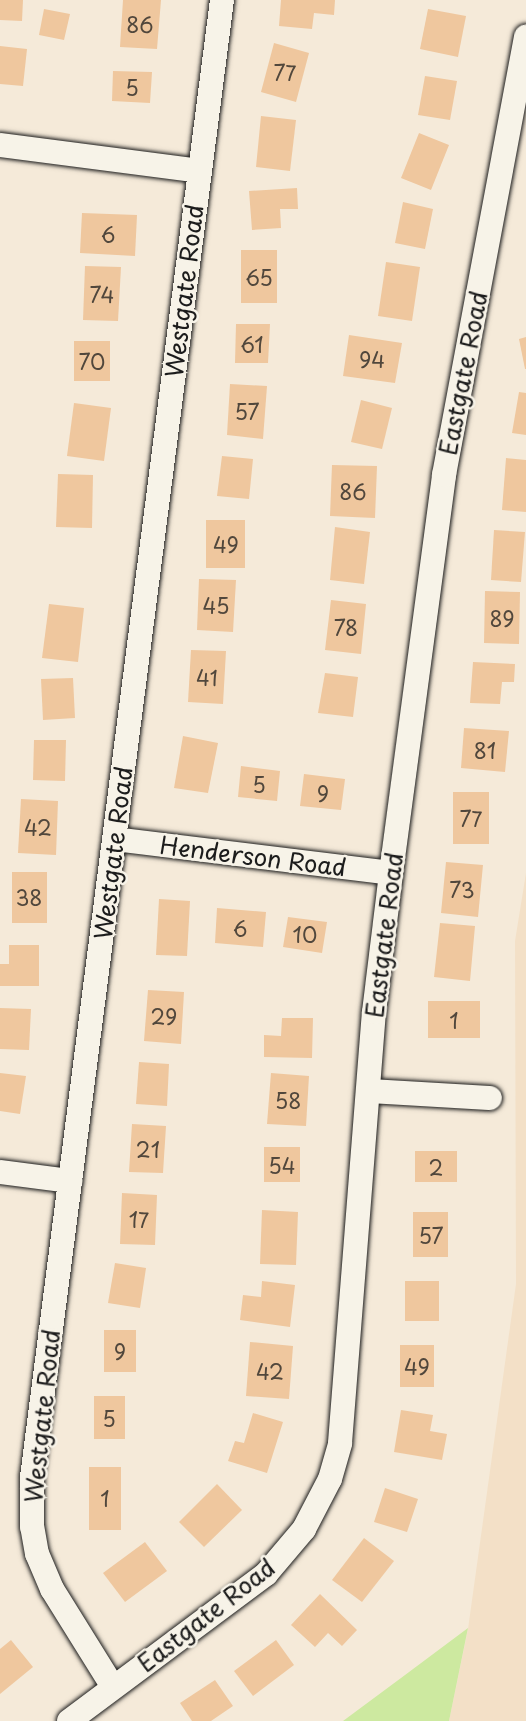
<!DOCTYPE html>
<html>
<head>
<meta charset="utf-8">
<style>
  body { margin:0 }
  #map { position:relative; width:526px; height:1721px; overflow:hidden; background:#f5ead9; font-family:"Playpen Sans",sans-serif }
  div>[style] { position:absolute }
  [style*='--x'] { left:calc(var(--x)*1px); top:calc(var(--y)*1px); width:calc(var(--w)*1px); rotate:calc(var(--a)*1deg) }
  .built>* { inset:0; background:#f3e0c7 }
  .green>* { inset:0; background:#cde9a0 }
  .building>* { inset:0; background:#efc79e }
  .roads { filter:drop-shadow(0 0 2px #1c1c1c) drop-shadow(0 0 2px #1c1c1c) }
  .minor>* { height:24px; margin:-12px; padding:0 12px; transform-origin:12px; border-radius:12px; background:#f7f3e8 }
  span { translate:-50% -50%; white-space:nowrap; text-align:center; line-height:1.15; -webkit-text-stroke:5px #f7f3e8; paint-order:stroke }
  .number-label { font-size:21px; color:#51473c }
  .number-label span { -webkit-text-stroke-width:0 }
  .street-label { font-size:24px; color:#1c1c1c }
</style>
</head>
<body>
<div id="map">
  <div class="built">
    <i style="clip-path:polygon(526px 873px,526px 1721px,449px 1721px,468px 1629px,516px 1284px,515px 941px)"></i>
  </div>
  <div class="green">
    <i style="clip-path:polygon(468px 1628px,449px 1721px,343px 1721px,401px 1678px)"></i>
  </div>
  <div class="building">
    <i style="clip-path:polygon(0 0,23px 0,22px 21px,0 20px)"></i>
    <i style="clip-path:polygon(123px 0,161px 0,157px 49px,120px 47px)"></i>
    <i style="clip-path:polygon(281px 0,335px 0,334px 15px,314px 13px,312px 29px,279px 26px)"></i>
    <i style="clip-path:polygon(44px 9px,70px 14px,64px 40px,39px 35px)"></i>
    <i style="clip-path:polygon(428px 9px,466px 16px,458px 57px,420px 49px)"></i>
    <i style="clip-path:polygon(274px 43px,309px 53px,296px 102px,261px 92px)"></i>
    <i style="clip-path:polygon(0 46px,27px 49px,23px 86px,0 84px)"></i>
    <i style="clip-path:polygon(113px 71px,152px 72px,150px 103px,112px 101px)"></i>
    <i style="clip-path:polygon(425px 76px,457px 81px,450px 120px,418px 115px)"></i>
    <i style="clip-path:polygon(261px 116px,296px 120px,290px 171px,256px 167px)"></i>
    <i style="clip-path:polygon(419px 133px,449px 145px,431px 190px,401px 178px)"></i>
    <i style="clip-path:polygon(297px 188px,298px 209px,280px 209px,281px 228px,252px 230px,249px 191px)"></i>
    <i style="clip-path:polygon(403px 202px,433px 209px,425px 249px,395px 243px)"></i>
    <i style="clip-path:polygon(82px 213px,137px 215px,135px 256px,80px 253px)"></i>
    <i style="clip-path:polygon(241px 250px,277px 250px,277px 303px,241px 303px)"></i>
    <i style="clip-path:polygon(386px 262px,420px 267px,412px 321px,378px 316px)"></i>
    <i style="clip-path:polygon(85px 266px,121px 267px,118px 321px,83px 320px)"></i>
    <i style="clip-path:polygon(236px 324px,270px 324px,268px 363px,235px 363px)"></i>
    <i style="clip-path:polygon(349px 335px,402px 343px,395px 383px,343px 376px)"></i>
    <i style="clip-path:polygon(526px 337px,526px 369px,525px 369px,519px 339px)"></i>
    <i style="clip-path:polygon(74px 341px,110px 341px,110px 381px,74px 381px)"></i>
    <i style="clip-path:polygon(230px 384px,267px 386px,263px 439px,227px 435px)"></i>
    <i style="clip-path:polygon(519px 392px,526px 393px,526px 435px,512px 433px)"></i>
    <i style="clip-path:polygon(361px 400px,392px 408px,382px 449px,351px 442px)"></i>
    <i style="clip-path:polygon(74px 403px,111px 408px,104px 461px,67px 456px)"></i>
    <i style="clip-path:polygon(222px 456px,253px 459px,249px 499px,217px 496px)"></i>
    <i style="clip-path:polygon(506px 458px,526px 460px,526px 512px,502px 510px)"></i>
    <i style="clip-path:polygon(332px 465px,377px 466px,375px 518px,330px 516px)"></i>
    <i style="clip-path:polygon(58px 474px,93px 475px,92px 528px,56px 527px)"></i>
    <i style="clip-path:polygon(206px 520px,245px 520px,245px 568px,206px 568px)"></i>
    <i style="clip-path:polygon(335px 527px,370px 532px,364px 584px,330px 580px)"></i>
    <i style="clip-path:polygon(494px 530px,525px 532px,521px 582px,491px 580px)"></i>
    <i style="clip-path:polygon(199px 579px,236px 580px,233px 632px,197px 630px)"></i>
    <i style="clip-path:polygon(485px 591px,520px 592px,519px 644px,484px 643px)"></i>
    <i style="clip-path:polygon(331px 600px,366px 604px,361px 654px,325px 650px)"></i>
    <i style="clip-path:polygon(49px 604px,84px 608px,78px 662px,42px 658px)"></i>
    <i style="clip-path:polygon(191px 650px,226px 651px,223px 704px,188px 702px)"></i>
    <i style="clip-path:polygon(473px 662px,515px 664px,514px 682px,502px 682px,500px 704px,470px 703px)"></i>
    <i style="clip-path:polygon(325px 673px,358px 677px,353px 717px,318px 713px)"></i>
    <i style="clip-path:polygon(73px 678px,75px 718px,43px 720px,41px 679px)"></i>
    <i style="clip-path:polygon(464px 728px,509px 731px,505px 772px,461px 768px)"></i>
    <i style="clip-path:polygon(183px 736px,218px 743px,208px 793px,174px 788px)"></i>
    <i style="clip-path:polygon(34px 740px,66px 740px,65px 781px,33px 780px)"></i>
    <i style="clip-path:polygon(241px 766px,280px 771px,277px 801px,238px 797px)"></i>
    <i style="clip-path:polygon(304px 774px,345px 779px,341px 810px,300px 806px)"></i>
    <i style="clip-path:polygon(453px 792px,489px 792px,489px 844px,453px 844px)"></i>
    <i style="clip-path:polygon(21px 799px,58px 801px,56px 855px,18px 853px)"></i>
    <i style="clip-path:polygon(446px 862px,483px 865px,478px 917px,441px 913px)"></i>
    <i style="clip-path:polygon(12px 872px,47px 872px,47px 923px,12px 923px)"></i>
    <i style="clip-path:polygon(159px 899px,190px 901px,187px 956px,156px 955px)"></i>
    <i style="clip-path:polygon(217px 908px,266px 912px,263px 947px,215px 943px)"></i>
    <i style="clip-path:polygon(288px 917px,327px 922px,322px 953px,283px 947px)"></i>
    <i style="clip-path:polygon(440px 923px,475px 926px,470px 981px,434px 977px)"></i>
    <i style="clip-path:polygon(9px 945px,39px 945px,39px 986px,0 986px,0 964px,9px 964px)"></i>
    <i style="clip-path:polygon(148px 990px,184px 992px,181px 1044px,144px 1041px)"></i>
    <i style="clip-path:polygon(428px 1001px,480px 1001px,480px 1038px,428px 1038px)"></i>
    <i style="clip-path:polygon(0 1008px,31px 1009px,29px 1050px,0 1049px)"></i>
    <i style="clip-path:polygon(282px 1018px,313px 1018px,312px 1058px,264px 1057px,264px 1035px,281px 1036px)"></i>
    <i style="clip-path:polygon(139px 1062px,169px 1064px,167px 1106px,136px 1104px)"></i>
    <i style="clip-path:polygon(0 1073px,26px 1076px,20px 1114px,0 1111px)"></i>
    <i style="clip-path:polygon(271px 1073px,309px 1076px,306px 1126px,267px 1124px)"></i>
    <i style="clip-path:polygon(132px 1124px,166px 1126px,163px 1173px,129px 1172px)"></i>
    <i style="clip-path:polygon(264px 1147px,300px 1147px,300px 1182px,264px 1182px)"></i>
    <i style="clip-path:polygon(415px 1151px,457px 1151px,457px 1182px,415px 1182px)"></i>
    <i style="clip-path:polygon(122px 1193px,157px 1195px,155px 1245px,120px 1244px)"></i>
    <i style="clip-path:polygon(262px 1210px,298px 1212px,296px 1265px,260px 1264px)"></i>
    <i style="clip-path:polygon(413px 1212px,448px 1212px,448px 1257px,413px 1257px)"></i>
    <i style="clip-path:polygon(115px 1263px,146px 1268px,140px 1308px,108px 1303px)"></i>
    <i style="clip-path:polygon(262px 1281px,295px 1285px,290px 1327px,240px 1320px,243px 1295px,261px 1297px)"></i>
    <i style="clip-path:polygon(405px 1281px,439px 1281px,439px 1321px,405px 1321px)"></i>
    <i style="clip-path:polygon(104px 1330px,136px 1330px,136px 1372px,104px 1372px)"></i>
    <i style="clip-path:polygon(250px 1342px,293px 1346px,289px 1399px,246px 1396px)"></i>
    <i style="clip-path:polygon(400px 1345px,434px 1345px,434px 1387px,400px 1387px)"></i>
    <i style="clip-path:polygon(94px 1396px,125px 1396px,125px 1439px,94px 1439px)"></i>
    <i style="clip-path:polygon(401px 1410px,433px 1415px,430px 1431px,447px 1434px,442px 1460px,394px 1452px)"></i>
    <i style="clip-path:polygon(253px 1413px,283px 1422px,267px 1473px,228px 1461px,235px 1441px,244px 1443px)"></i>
    <i style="clip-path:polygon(89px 1467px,121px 1467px,121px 1530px,89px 1530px)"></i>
    <i style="clip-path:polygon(217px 1484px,242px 1510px,204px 1547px,179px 1522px)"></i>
    <i style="clip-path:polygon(385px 1488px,418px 1499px,407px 1532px,374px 1522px)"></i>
    <i style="clip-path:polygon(364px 1538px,394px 1561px,362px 1602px,332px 1580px)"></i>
    <i style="clip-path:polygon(145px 1542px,167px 1571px,125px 1602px,103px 1573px)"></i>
    <i style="clip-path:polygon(320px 1594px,357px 1630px,342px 1646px,328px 1633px,315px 1647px,291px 1625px)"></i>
    <i style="clip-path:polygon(11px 1640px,33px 1667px,0 1694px,0 1649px)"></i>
    <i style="clip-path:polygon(276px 1640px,294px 1665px,253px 1696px,234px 1671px)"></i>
    <i style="clip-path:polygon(215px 1680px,233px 1706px,211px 1721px,192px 1721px,180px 1703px)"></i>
  </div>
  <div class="roads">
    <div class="minor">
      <i style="--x:0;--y:145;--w:201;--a:7.4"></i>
      <i style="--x:115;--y:839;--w:278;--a:7"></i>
      <i style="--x:369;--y:1091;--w:121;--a:3.3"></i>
      <i style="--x:0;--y:1172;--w:71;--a:7.3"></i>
      <i style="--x:113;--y:1687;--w:115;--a:-121.9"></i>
      <i style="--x:52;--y:1589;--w:38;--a:-113"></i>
      <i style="--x:37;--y:1554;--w:27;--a:-100"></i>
      <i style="--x:32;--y:1527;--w:50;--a:-90"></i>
      <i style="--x:32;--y:1477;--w:1489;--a:-82.67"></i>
      <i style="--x:69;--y:1721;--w:246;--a:-36.7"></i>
      <i style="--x:266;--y:1574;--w:59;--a:-49.8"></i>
      <i style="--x:304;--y:1529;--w:56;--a:-62.5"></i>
      <i style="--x:330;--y:1479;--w:37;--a:-74"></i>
      <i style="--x:340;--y:1443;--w:432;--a:-85.5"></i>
      <i style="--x:374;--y:1012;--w:140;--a:-83"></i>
      <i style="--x:391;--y:873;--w:402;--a:-82.4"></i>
      <i style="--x:444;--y:475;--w:446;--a:-79.4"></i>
    </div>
  </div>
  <div class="number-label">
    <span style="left:140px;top:24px">86</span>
    <span style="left:285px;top:72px">77</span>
    <span style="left:132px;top:87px">5</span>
    <span style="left:108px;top:234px">6</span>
    <span style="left:259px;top:277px">65</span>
    <span style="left:102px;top:294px">74</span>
    <span style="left:252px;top:344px">61</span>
    <span style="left:372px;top:359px">94</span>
    <span style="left:92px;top:361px">70</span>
    <span style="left:247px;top:411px">57</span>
    <span style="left:353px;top:491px">86</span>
    <span style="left:226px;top:544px">49</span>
    <span style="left:216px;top:605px">45</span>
    <span style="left:502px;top:618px">89</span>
    <span style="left:346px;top:627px">78</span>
    <span style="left:207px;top:677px">41</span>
    <span style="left:485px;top:750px">81</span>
    <span style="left:259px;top:784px">5</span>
    <span style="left:323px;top:793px">9</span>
    <span style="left:471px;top:818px">77</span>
    <span style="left:38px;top:827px">42</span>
    <span style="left:462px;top:889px">73</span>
    <span style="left:29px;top:897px">38</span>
    <span style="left:240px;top:928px">6</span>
    <span style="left:305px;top:934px">10</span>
    <span style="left:164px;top:1016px">29</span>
    <span style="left:454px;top:1020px">1</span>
    <span style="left:288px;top:1100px">58</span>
    <span style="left:148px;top:1149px">21</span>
    <span style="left:282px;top:1165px">54</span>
    <span style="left:436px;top:1167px">2</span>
    <span style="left:139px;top:1219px">17</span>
    <span style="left:431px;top:1235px">57</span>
    <span style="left:120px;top:1351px">9</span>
    <span style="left:417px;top:1366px">49</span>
    <span style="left:270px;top:1371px">42</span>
    <span style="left:109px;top:1418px">5</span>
    <span style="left:105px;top:1498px">1</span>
  </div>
  <div class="street-label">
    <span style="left:184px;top:291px;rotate:-83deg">Westgate Road</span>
    <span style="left:463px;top:373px;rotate:-79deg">Eastgate Road</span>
    <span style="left:113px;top:853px;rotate:-83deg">Westgate Road</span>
    <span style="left:253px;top:856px;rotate:7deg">Henderson Road</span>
    <span style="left:384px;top:935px;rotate:-83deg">Eastgate Road</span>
    <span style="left:42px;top:1416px;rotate:-84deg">Westgate Road</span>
    <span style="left:206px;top:1615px;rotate:-38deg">Eastgate Road</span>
  </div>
</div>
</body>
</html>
